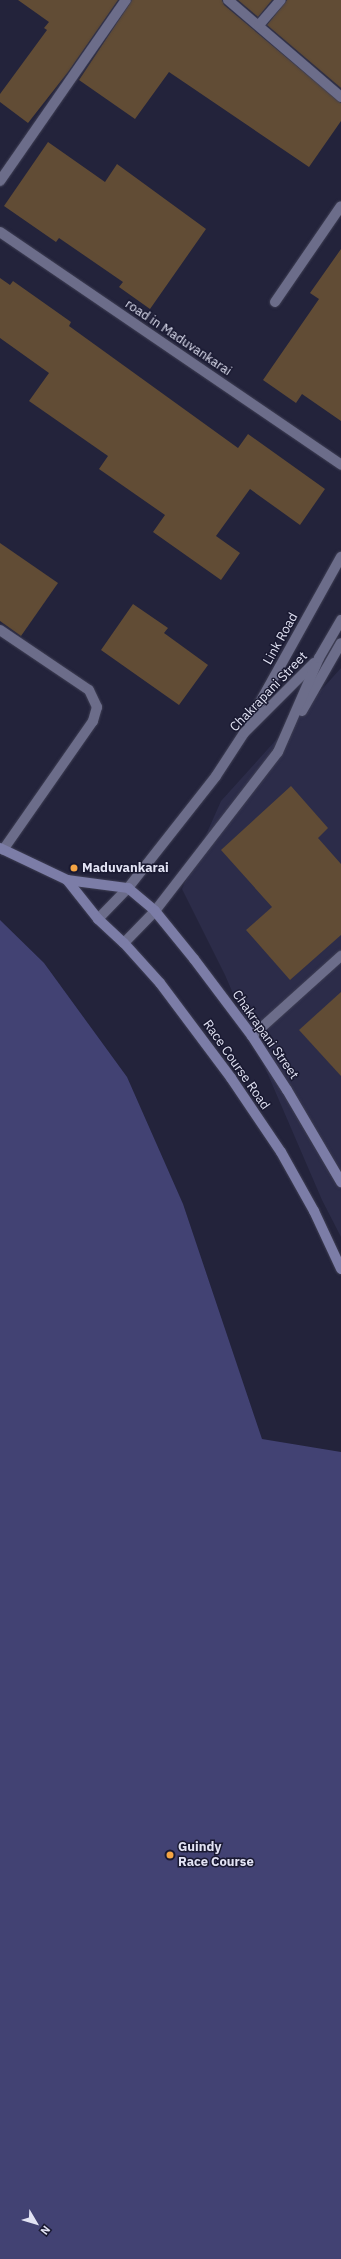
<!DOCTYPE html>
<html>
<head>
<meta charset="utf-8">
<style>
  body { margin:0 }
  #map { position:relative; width:341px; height:2259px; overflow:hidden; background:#23233b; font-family:"IBM Plex Sans",sans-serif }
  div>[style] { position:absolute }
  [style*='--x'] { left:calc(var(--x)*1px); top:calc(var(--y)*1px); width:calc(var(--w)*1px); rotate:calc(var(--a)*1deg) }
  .built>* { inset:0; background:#2c2c49 }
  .green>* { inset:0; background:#424273 }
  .building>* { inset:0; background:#614c35 }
  .roads { filter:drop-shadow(0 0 1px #3f3f54) drop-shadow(0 0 1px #3f3f54) }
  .minor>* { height:10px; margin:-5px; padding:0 5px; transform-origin:5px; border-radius:5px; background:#6c6d8a }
  .tertiary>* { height:10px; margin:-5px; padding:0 5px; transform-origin:5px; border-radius:5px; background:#6c6d8a }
  .secondary>* { height:10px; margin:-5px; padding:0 5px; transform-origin:5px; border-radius:5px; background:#7c7da7 }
  .dots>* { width:11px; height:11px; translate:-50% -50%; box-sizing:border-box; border:2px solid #191931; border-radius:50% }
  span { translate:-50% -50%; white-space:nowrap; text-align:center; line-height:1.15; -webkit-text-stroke:3px #191931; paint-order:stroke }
  .street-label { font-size:13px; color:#e2e3f4 }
  .poi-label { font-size:13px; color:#e2e3f4; font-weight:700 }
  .left { translate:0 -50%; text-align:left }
  .north { position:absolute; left:16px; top:2203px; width:40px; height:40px; -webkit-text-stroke:3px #191931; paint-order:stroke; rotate:128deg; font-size:11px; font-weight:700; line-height:16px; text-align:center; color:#e2e3f4 }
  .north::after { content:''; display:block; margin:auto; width:14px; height:18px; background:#e2e3f4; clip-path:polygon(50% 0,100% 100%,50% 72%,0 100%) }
</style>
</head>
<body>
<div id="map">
  <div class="built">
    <i style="clip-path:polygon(341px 668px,341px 1237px,322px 1200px,225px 975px,182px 889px,221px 801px)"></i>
  </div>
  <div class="green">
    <i style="clip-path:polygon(0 920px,44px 963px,127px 1077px,183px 1204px,262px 1439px,341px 1452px,341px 2259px,0 2259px)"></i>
  </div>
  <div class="building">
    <i style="clip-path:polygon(18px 0,118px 0,68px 72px,28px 123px,0 102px,0 94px,47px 30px,44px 28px,49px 22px)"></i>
    <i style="clip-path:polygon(132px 0,222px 0,224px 5px,341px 103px,341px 121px,309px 167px,169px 72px,135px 119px,79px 80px)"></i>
    <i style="clip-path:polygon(238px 0,272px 0,258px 17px)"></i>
    <i style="clip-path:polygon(287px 0,341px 0,341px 88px,267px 25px)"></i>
    <i style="clip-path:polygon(48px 142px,105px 182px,117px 164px,206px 229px,150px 309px,119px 287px,123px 282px,59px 238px,56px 242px,4px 206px)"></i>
    <i style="clip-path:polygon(341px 249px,341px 421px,302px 394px,296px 403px,263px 380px,319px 299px,310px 293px)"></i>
    <i style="clip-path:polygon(0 278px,10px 285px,13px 281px,71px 322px,69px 326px,238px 448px,248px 434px,325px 489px,300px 525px,250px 489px,216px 536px,240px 553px,221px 580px,153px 532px,165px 515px,99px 469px,108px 456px,29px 401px,49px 373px,0 338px)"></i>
    <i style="clip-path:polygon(0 543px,58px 583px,21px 636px,0 621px)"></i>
    <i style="clip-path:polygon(133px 604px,168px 628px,164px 633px,208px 665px,179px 705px,101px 650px)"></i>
    <i style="clip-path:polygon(291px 786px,328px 828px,318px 838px,341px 864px,341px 935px,290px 980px,246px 930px,272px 907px,221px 850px)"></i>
    <i style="clip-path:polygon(341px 992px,341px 1076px,299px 1030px)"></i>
  </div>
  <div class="roads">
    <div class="minor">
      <i style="--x:228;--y:0;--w:149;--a:40.6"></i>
      <i style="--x:259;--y:25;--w:33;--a:-49"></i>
      <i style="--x:0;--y:181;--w:221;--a:-55.2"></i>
      <i style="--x:0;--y:232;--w:413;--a:34.3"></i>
      <i style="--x:275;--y:302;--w:116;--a:-55.5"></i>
      <i style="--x:0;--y:630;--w:107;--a:34"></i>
      <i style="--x:89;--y:690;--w:19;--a:65"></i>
      <i style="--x:97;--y:707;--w:15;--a:106"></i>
      <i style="--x:93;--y:721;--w:157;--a:124.9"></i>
      <i style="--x:252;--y:1036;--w:120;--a:-42"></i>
    </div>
    <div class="tertiary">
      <i style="--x:302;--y:711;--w:78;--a:-60.2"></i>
      <i style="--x:249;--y:722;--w:189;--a:-60.9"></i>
      <i style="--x:98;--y:919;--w:43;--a:-45.9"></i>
      <i style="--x:128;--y:888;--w:142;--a:-51.8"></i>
      <i style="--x:216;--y:776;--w:51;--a:-56.9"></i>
      <i style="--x:244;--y:733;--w:99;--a:-45"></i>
      <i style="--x:124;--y:943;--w:45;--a:-45.9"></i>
      <i style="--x:155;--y:911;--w:201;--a:-52.3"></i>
      <i style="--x:278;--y:752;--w:103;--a:-66.4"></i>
      <i style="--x:319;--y:658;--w:44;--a:-59.9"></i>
    </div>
    <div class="secondary">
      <i style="--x:0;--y:848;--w:74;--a:25.5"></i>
      <i style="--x:67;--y:880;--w:62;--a:7.5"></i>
      <i style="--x:128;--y:888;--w:35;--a:40"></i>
      <i style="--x:155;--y:911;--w:62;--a:50.9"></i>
      <i style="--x:194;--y:959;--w:96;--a:53"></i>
      <i style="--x:252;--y:1036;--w:64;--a:57.1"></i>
      <i style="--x:287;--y:1090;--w:107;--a:59.6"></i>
      <i style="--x:67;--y:880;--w:50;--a:51.5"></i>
      <i style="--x:98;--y:919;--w:35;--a:43"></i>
      <i style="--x:124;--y:943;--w:54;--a:48"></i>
      <i style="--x:160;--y:983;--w:119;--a:53.2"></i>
      <i style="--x:231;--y:1078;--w:89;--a:56"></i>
      <i style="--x:281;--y:1152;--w:68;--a:60.8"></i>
      <i style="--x:314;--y:1211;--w:64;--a:65"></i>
    </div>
  </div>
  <div class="dots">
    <i style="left:74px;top:868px;background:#f4a444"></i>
    <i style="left:170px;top:1855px;background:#f4a444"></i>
  </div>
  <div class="street-label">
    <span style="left:178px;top:338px;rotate:34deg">road in Maduvankarai</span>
    <span style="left:281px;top:639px;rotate:-61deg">Link Road</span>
    <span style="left:269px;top:692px;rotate:-46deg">Chakrapani Street</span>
    <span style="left:265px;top:1035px;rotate:55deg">Chakrapani Street</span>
    <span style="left:236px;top:1065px;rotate:55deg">Race Course Road</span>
  </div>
  <div class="poi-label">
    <span class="left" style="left:82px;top:868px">Maduvankarai</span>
    <span class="left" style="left:178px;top:1855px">Guindy<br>Race Course</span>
  </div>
  <div class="north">N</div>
</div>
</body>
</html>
